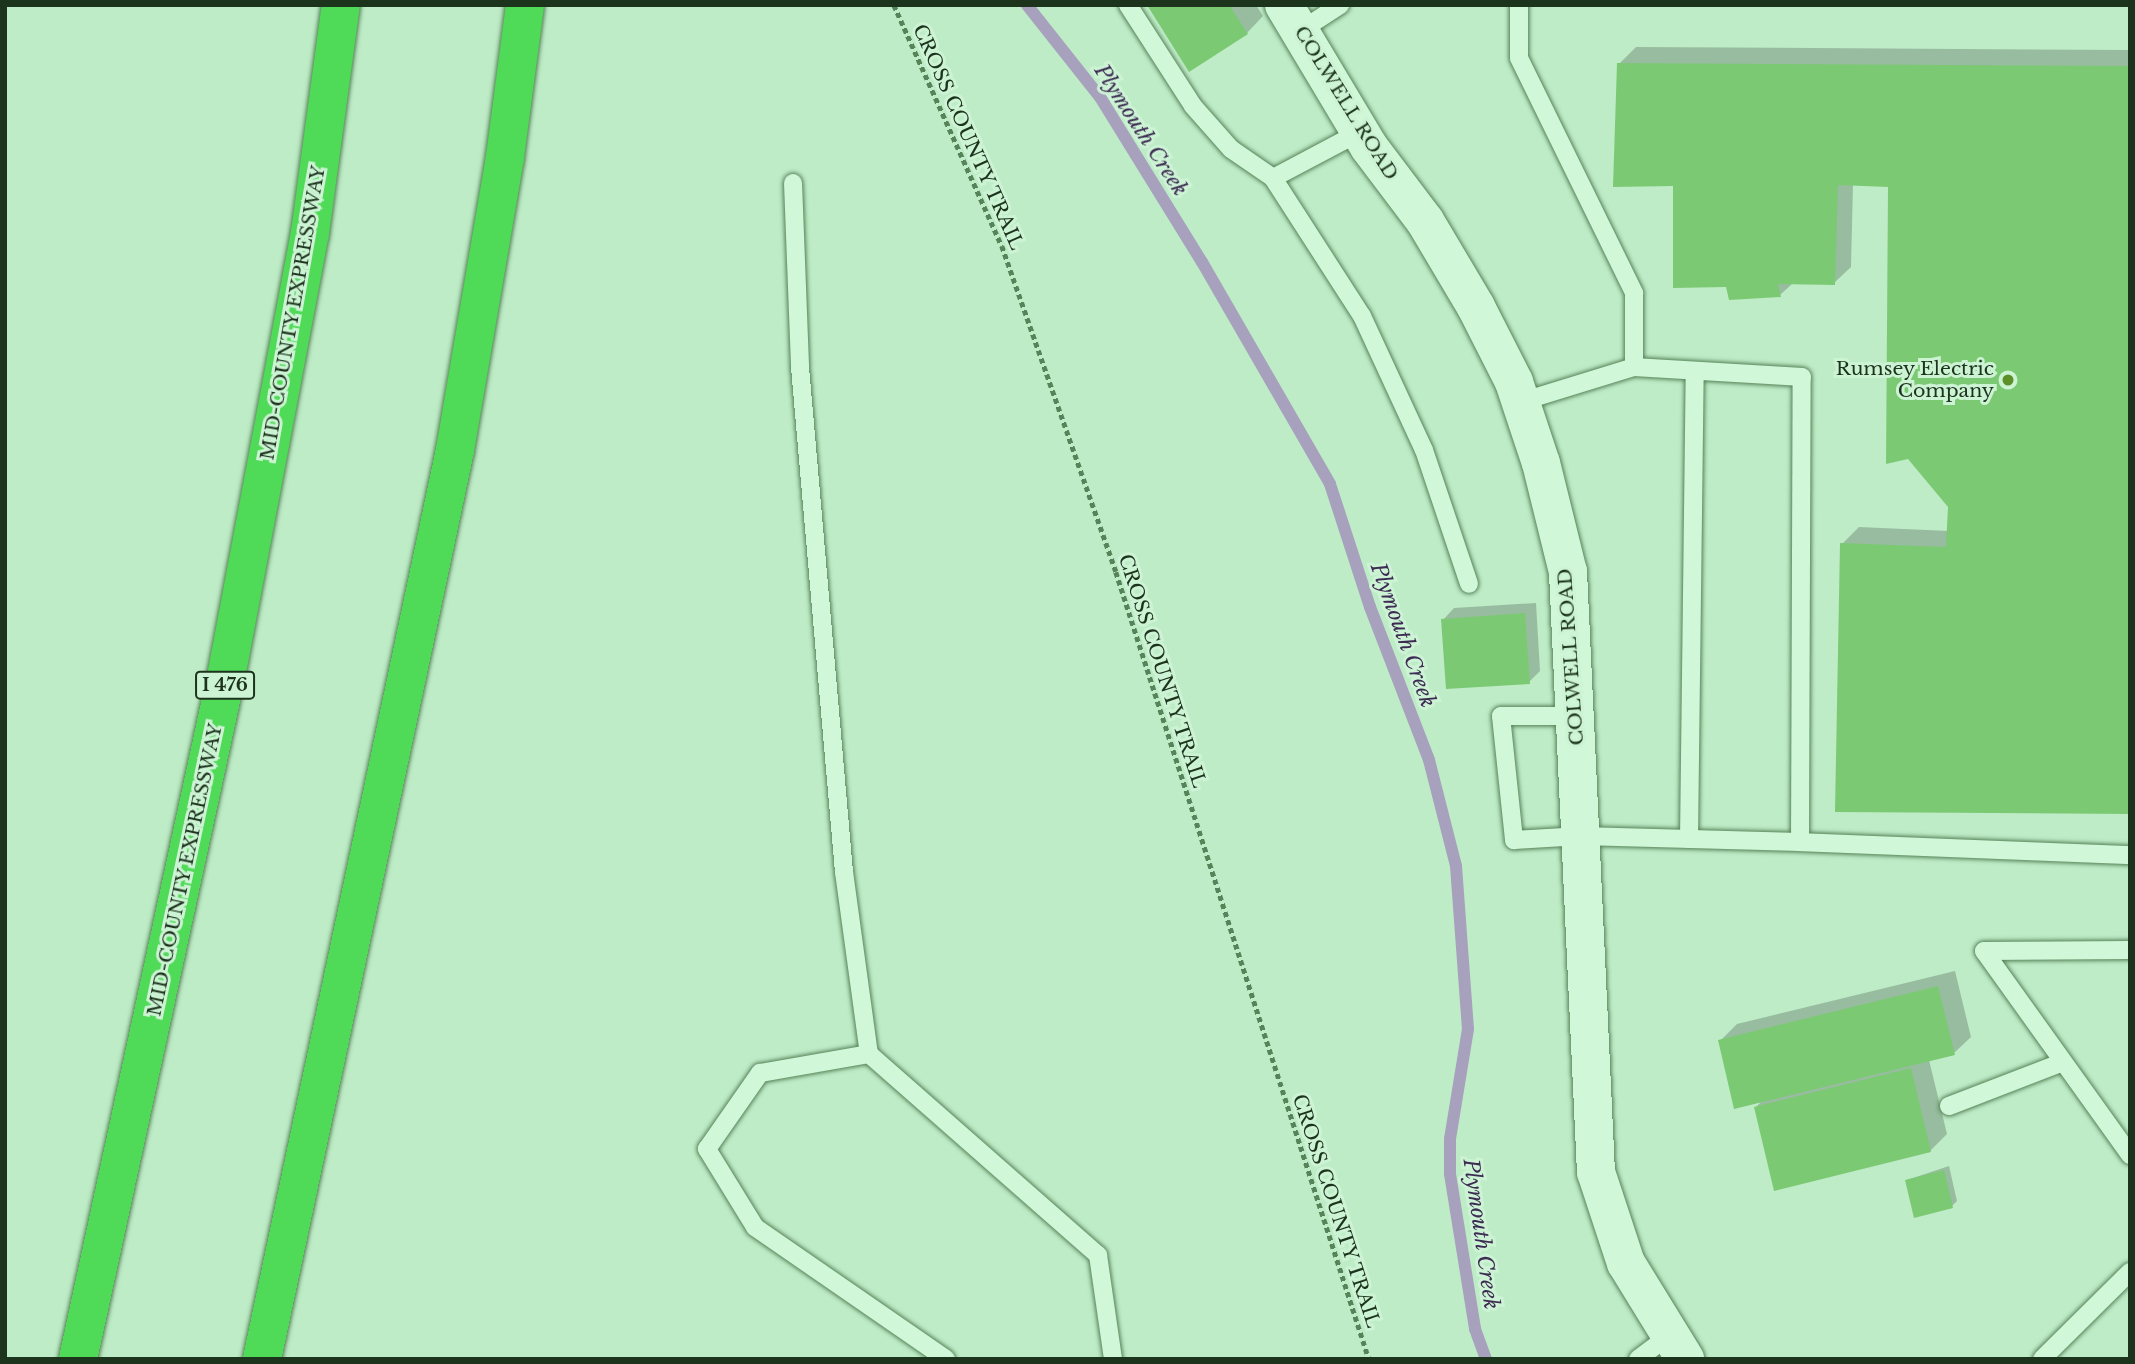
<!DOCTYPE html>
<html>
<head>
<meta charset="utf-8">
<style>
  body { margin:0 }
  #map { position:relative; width:2135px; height:1364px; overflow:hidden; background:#beecc7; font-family:"Libre Baskerville",serif }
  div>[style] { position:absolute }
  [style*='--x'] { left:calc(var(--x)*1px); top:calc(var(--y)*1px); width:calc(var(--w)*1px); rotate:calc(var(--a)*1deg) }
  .shadow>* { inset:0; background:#0003 }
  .stream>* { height:12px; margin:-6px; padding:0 6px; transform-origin:6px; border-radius:6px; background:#a7a1bd }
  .building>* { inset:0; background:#7cc974 }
  .path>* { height:4.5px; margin-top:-2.25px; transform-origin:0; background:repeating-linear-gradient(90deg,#578358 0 5px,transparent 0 8.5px) }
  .roads { filter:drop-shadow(0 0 2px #578358) drop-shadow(0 0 2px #578358) }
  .service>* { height:18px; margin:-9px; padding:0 9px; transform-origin:9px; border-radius:9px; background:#d0f7d8 }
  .tertiary>* { height:38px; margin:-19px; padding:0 19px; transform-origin:19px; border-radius:19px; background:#d0f7d8 }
  .motorway>* { height:38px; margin:-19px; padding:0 19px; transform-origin:19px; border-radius:19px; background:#4fda57 }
  .dots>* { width:19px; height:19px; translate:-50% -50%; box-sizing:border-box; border:4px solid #cdf3d5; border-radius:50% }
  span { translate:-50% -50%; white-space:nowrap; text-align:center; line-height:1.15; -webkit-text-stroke:6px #cdf3d5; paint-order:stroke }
  .shield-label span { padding:2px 5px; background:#cdf3d5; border:2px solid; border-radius:5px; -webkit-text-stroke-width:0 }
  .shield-label { font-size:18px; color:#1c331c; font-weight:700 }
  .street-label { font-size:19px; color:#1c331c }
  .poi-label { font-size:19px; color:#1c331c }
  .right { translate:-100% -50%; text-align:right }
  .water-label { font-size:21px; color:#3c2b52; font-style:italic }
  .frame { position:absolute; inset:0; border:7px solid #1c331c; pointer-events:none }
</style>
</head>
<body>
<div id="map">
  <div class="shadow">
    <i style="clip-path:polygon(1149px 5px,1256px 5px,1263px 16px,1247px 33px)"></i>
    <i style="clip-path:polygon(1636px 47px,2130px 50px,2130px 812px,1842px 544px,1859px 527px,1949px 531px,1950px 507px,1890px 185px,1853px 184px,1851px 267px,1834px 283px,1793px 283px,1780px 295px,1728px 285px,1619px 64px)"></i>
    <i style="clip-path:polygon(1536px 603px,1540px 671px,1529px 682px,1443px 620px,1454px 608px)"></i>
    <i style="clip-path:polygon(1955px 971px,1971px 1037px,1954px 1053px,1929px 1060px,1947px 1134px,1930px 1151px,1756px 1107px,1763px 1100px,1720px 1041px,1737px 1024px)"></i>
    <i style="clip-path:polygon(1949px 1166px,1957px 1201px,1952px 1206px,1907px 1180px)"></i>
  </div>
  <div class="stream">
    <i style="--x:1027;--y:5;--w:117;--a:51.6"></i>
    <i style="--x:1100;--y:97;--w:194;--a:58.3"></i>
    <i style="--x:1202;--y:262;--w:256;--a:60"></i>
    <i style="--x:1330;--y:484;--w:129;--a:72"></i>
    <i style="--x:1370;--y:607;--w:164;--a:68.9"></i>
    <i style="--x:1429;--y:760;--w:109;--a:75.7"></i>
    <i style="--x:1456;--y:866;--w:163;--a:85.8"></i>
    <i style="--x:1468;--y:1029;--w:111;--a:99.3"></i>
    <i style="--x:1450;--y:1139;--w:35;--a:90"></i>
    <i style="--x:1450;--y:1174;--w:157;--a:80.8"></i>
    <i style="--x:1475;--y:1329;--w:32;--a:70"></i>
  </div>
  <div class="building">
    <i style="clip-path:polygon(1147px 5px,1229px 5px,1248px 34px,1189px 72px)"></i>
    <i style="clip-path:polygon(1617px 63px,2130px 66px,2130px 814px,1835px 812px,1840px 543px,1946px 547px,1948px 507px,1908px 459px,1886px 464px,1888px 187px,1838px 185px,1835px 285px,1778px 284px,1781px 297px,1729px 300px,1726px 287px,1673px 288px,1673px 186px,1613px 187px)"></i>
    <i style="clip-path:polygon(1525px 613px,1530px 684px,1446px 689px,1441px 619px)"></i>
    <i style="clip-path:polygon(1938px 986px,1955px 1055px,1734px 1109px,1718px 1040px)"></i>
    <i style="clip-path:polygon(1911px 1068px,1931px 1152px,1774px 1191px,1754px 1107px)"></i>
    <i style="clip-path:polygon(1944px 1170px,1953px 1208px,1914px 1218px,1905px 1180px)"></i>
  </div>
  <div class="path">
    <i style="--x:894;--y:5;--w:264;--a:65.9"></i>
    <i style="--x:1002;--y:246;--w:345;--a:70.7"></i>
    <i style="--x:1116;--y:572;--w:827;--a:72.18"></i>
  </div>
  <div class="roads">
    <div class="service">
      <i style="--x:1128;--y:5;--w:120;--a:57.2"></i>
      <i style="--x:1193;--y:106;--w:57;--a:48.5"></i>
      <i style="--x:1231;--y:149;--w:51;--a:34.6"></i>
      <i style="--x:1519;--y:5;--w:53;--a:90"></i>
      <i style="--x:1519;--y:58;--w:262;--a:63.9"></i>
      <i style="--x:1634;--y:293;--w:74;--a:90"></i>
      <i style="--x:1634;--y:367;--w:119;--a:162.9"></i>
      <i style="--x:1300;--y:31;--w:48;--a:-33"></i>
      <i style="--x:1360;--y:132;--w:98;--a:152.1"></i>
      <i style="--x:1273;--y:178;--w:164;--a:57.2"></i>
      <i style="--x:1362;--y:316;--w:148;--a:65.2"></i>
      <i style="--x:1424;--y:450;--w:141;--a:71.4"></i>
      <i style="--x:793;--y:183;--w:184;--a:87.8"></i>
      <i style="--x:800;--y:367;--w:507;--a:85.02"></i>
      <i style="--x:844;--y:872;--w:184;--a:82.2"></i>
      <i style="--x:1576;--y:716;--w:75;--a:180"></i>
      <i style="--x:1501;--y:716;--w:125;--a:84"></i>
      <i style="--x:1514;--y:840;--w:67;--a:-3.4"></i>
      <i style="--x:1581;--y:836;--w:219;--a:1.6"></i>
      <i style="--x:1800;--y:842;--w:465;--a:-89.8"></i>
      <i style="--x:1802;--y:377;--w:168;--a:-176.6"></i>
      <i style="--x:1689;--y:839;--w:468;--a:-89.3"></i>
      <i style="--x:1800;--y:842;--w:330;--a:2.3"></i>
      <i style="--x:2130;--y:950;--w:146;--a:179.6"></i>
      <i style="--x:1984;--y:951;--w:251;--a:54.4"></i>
      <i style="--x:1949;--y:1106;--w:122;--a:-21.1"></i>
      <i style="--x:946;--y:1359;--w:232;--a:-145.4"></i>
      <i style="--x:755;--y:1227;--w:92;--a:-121.6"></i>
      <i style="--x:707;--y:1149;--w:93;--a:-55.1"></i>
      <i style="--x:760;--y:1073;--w:111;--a:-9.9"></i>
      <i style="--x:869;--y:1054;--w:305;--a:41.3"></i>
      <i style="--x:1098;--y:1255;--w:105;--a:81.8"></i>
      <i style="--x:1638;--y:1359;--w:39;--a:-37"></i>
      <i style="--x:2042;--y:1359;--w:124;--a:-44.7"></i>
    </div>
    <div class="tertiary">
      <i style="--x:1284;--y:5;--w:165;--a:59.1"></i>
      <i style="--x:1369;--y:147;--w:93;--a:52.9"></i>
      <i style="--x:1425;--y:221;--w:100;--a:59.3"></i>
      <i style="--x:1476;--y:307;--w:84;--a:63.1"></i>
      <i style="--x:1514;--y:382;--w:85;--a:71.6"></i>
      <i style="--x:1541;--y:463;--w:112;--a:76.1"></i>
      <i style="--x:1568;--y:572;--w:601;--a:87.33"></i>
      <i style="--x:1596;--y:1172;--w:96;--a:71.8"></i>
      <i style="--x:1626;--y:1263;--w:113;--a:58.4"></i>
    </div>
    <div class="motorway">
      <i style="--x:78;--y:1359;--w:698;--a:-77.76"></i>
      <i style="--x:226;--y:677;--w:452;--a:-79.3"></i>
      <i style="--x:310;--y:233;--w:230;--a:-82.3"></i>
      <i style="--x:262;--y:1359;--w:929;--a:-78.01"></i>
      <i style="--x:455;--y:450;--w:297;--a:-80.3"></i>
      <i style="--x:505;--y:157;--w:153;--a:-82.5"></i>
    </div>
  </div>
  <div class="dots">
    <i style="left:2008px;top:380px;background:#5e902a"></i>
  </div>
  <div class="shield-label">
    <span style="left:225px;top:685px">I 476</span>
  </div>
  <div class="street-label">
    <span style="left:1346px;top:103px;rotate:58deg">COLWELL ROAD</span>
    <span style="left:968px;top:137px;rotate:66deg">CROSS COUNTY TRAIL</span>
    <span style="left:293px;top:313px;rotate:-80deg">MID-COUNTY EXPRESSWAY</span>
    <span style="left:1571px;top:657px;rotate:-94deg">COLWELL ROAD</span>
    <span style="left:1162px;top:671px;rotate:72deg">CROSS COUNTY TRAIL</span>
    <span style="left:185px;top:870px;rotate:-78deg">MID-COUNTY EXPRESSWAY</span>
    <span style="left:1336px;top:1211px;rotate:72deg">CROSS COUNTY TRAIL</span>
  </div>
  <div class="poi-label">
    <span class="right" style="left:1994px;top:380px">Rumsey Electric<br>Company</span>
  </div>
  <div class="water-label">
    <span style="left:1141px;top:130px;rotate:57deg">Plymouth Creek</span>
    <span style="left:1403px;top:635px;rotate:70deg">Plymouth Creek</span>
    <span style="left:1481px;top:1234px;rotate:82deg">Plymouth Creek</span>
  </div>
  <div class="frame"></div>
</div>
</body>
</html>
